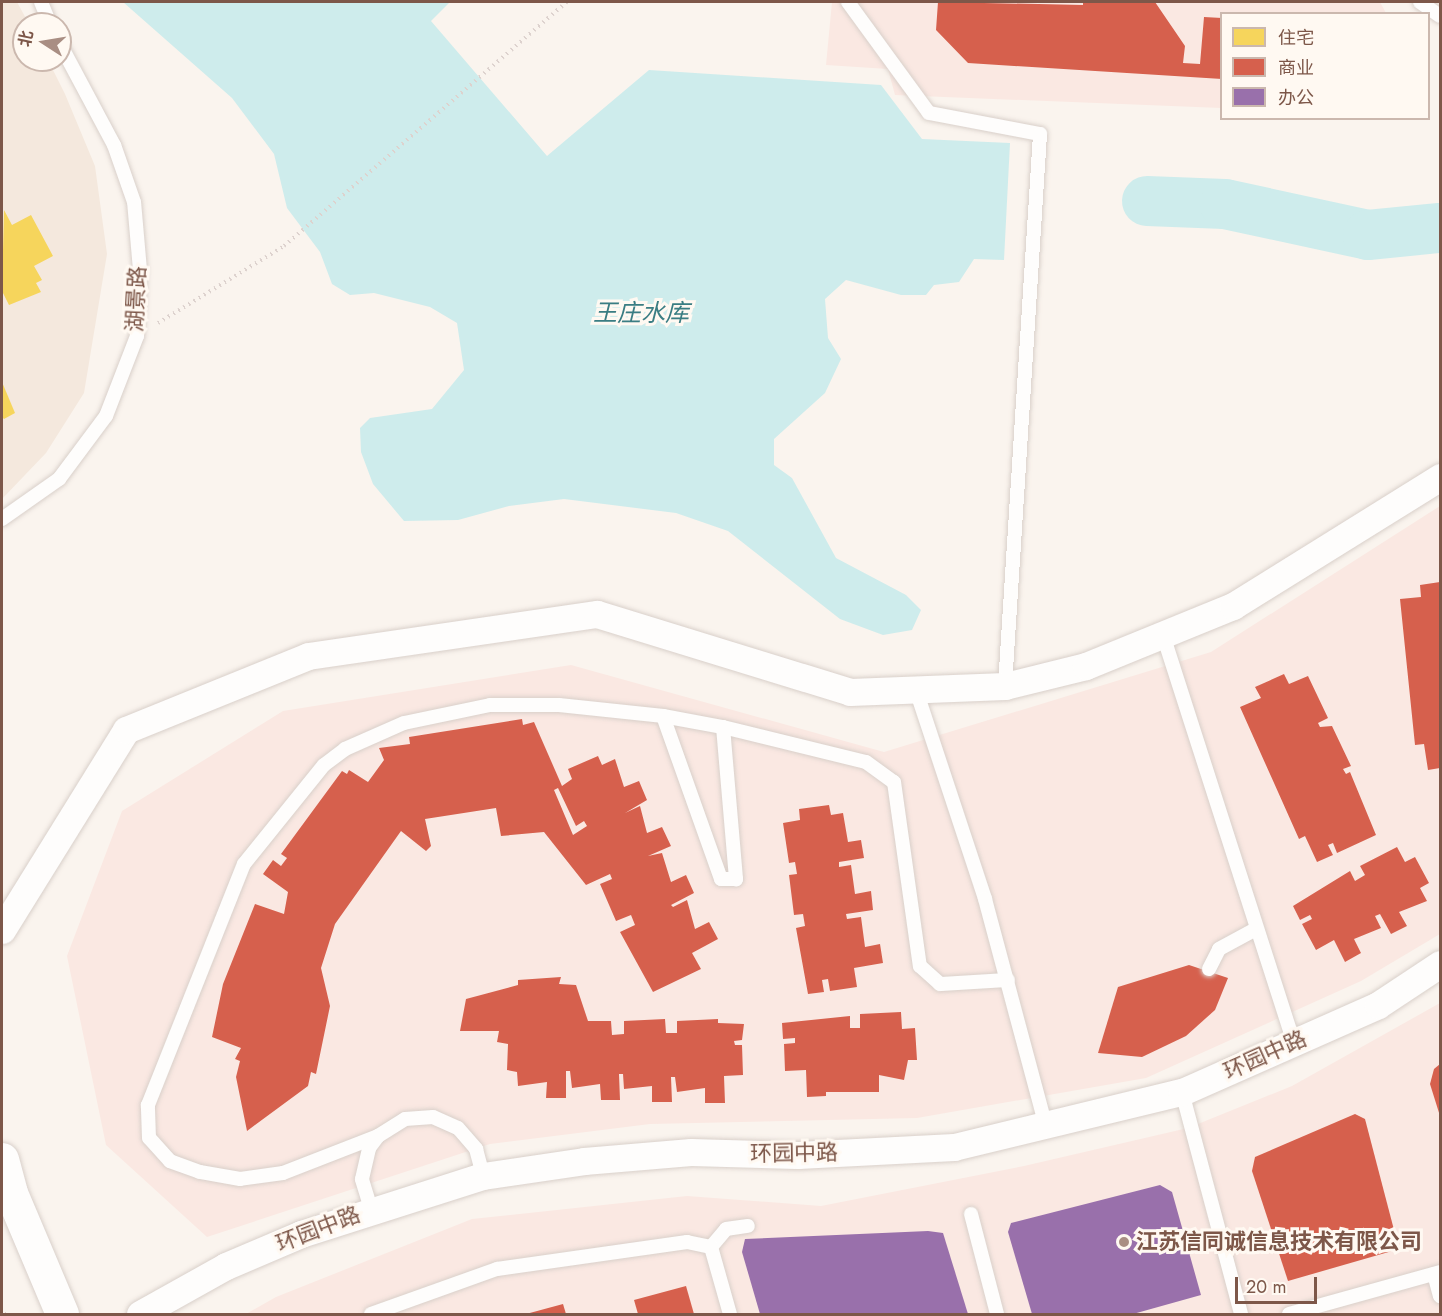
<!DOCTYPE html>
<html>
<head>
<meta charset="utf-8">
<style>
  body { margin:0 }
  #map { position:relative; width:1442px; height:1316px; overflow:hidden; background:#faf4ee; font-family:Jost,"Noto Sans SC",sans-serif }
  div>[style] { position:absolute }
  [style*='--x'] { left:calc(var(--x)*1px); top:calc(var(--y)*1px); width:calc(var(--w)*1px); rotate:calc(var(--a)*1deg) }
  .residential>* { inset:0; background:#f4e8dd }
  .commercial>* { inset:0; background:#fae8e2 }
  .water>* { inset:0; background:#ceecec }
  .homes>* { inset:0; background:#f6d55c }
  .shops>* { inset:0; background:#d6604d }
  .offices>* { inset:0; background:#9970ab }
  .river>* { height:50px; margin:-25px; padding:0 25px; transform-origin:25px; border-radius:25px; background:#ceecec }
  .path>* { height:4px; margin-top:-2px; transform-origin:0; background:repeating-linear-gradient(90deg,#ddd2ce 0 1.5px,transparent 0 6px) }
  .roads { filter:drop-shadow(0 0 2px #d9d0ca) drop-shadow(0 0 2px #d9d0ca) }
  .lane>* { height:14px; margin:-7px; padding:0 7px; transform-origin:7px; border-radius:7px; background:#fefdfc }
  .street>* { height:27px; margin:-13.5px; padding:0 13.5px; transform-origin:13.5px; border-radius:13.5px; background:#fefdfc }
  .secondary>* { height:33px; margin:-16.5px; padding:0 16.5px; transform-origin:16.5px; border-radius:16.5px; background:#fefdfc }
  .dots>* { width:16px; height:16px; translate:-50% -50%; box-sizing:border-box; border:3px solid #fff9f2; border-radius:50% }
  span { translate:-50% -50%; white-space:nowrap; text-align:center; line-height:1.15; -webkit-text-stroke:6px #fff9f2; paint-order:stroke }
  .street-label { font-size:22px; color:#7d5749 }
  .poi-label { font-size:22px; color:#7d5749; font-weight:700 }
  .left { translate:0 -50%; text-align:left }
  .water-label { font-size:24px; color:#3a7d83; font-style:italic }
  .frame { position:absolute; inset:0; border:3px solid #7d5749; pointer-events:none }
  .legend { position:absolute; left:1220px; top:12px; width:210px; height:108px; box-sizing:border-box; background:#fff9f2; border:2px solid #cbb8ae; margin:0; padding:8px 10px; list-style:none; font-size:18px; color:#7d5749 }
  .legend li { display:flex; align-items:center; gap:12px; height:30px }
  .legend b { width:30px; border:2px solid #cbb8ae }
  .north { position:absolute; left:12px; top:12px; width:60px; height:60px; box-sizing:border-box; background:#fff9f2; border:2px solid #cbb8ae; border-radius:50%; rotate:282deg; font-size:16px; font-weight:700; line-height:24px; text-align:center; color:#7d5749 }
  .north::after { content:''; display:block; margin:auto; width:21px; height:27px; background:#a98e83; clip-path:polygon(50% 0,100% 100%,50% 72%,0 100%) }
  .scale { position:absolute; left:1235px; top:1277px; width:82px; height:27px; box-sizing:border-box; border:3px solid #7d5749; border-top:0; padding-left:8px; font-size:18px; line-height:21px; white-space:nowrap; color:#7d5749; -webkit-text-stroke:4px #fff9f2; paint-order:stroke }
</style>
</head>
<body>
<div id="map">
  <div class="residential">
    <i style="clip-path:polygon(2px 2px,17px 2px,29px 24px,24px 24px,24px 60px,48px 60px,65px 94px,95px 166px,107px 254px,84px 393px,46px 453px,2px 499px)"></i>
  </div>
  <div class="commercial">
    <i style="clip-path:polygon(832px 2px,1380px 2px,1386px 13px,1222px 14px,1221px 108px,895px 95px,888px 69px,826px 65px)"></i>
    <i style="clip-path:polygon(1440px 506px,1440px 934px,1361px 981px,1146px 1078px,917px 1118px,650px 1124px,490px 1144px,207px 1237px,106px 1145px,67px 956px,122px 811px,283px 711px,571px 665px,884px 752px,1211px 652px)"></i>
    <i style="clip-path:polygon(1440px 1003px,1440px 1314px,246px 1314px,276px 1297px,472px 1219px,687px 1196px,821px 1206px,1024px 1166px,1188px 1128px,1292px 1086px)"></i>
  </div>
  <div class="water">
    <i style="clip-path:polygon(123px 2px,450px 2px,431px 21px,547px 156px,649px 70px,881px 85px,922px 139px,1010px 143px,1004px 260px,974px 259px,959px 282px,934px 285px,926px 295px,901px 295px,846px 280px,825px 299px,828px 338px,841px 359px,825px 393px,774px 439px,774px 465px,792px 478px,836px 558px,906px 595px,921px 610px,912px 630px,883px 635px,840px 619px,728px 531px,676px 513px,564px 499px,509px 506px,458px 520px,404px 521px,373px 484px,361px 452px,360px 428px,370px 418px,432px 409px,464px 370px,457px 323px,430px 307px,374px 293px,350px 295px,332px 284px,320px 252px,287px 208px,274px 154px,232px 98px)"></i>
  </div>
  <div class="homes">
    <i style="clip-path:polygon(4px 210px,12px 225px,31px 215px,53px 256px,34px 266px,42px 280px,36px 283px,41px 292px,9px 305px,2px 291px)"></i>
    <i style="clip-path:polygon(2px 382px,15px 413px,4px 419px,2px 417px)"></i>
  </div>
  <div class="shops">
    <i style="clip-path:polygon(938px 2px,1083px 5px,1083px 2px,1155px 2px,1185px 46px,1183px 63px,1200px 64px,1204px 17px,1222px 18px,1222px 79px,968px 63px,936px 30px)"></i>
    <i style="clip-path:polygon(1440px 582px,1440px 768px,1428px 770px,1424px 744px,1415px 745px,1400px 599px,1421px 597px,1420px 585px)"></i>
    <i style="clip-path:polygon(1284px 674px,1289px 684px,1308px 676px,1328px 718px,1318px 723px,1320px 727px,1332px 726px,1351px 766px,1343px 769px,1346px 774px,1350px 772px,1376px 835px,1337px 853px,1333px 843px,1328px 845px,1333px 855px,1317px 862px,1305px 836px,1299px 839px,1240px 707px,1261px 698px,1255px 687px)"></i>
    <i style="clip-path:polygon(evenodd,522px 719px,523px 725px,534px 722px,562px 786px,572px 779px,568px 769px,598px 756px,602px 765px,615px 759px,624px 787px,639px 781px,647px 800px,625px 813px,640px 806px,647px 833px,662px 827px,671px 846px,648px 856px,662px 853px,671px 882px,686px 875px,694px 893px,671px 905px,673px 907px,687px 900px,695px 929px,709px 922px,718px 939px,692px 953px,701px 969px,653px 992px,620px 932px,635px 925px,631px 915px,616px 921px,600px 884px,612px 879px,610px 874px,586px 885px,544px 832px,501px 836px,496px 808px,425px 819px,431px 846px,426px 851px,401px 831px,335px 924px,321px 968px,330px 1006px,316px 1074px,311px 1072px,308px 1086px,247px 1131px,236px 1077px,240px 1061px,235px 1059px,241px 1048px,212px 1037px,223px 984px,255px 904px,284px 914px,288px 892px,263px 874px,273px 860px,281px 866px,287px 858px,281px 854px,342px 771px,347px 774px,349px 770px,368px 782px,384px 760px,379px 748px,410px 744px,409px 737px,522px 719px,558px 788px,576px 826px,584px 821px,587px 826px,573px 835px,554px 790px,558px 788px)"></i>
    <i style="clip-path:polygon(829px 805px,831px 815px,843px 813px,848px 842px,861px 840px,864px 858px,839px 862px,839px 867px,851px 865px,855px 894px,871px 891px,873px 910px,846px 914px,847px 919px,861px 917px,865px 947px,880px 944px,883px 963px,854px 968px,857px 987px,830px 991px,828px 979px,822px 980px,824px 992px,808px 994px,796px 928px,805px 926px,803px 914px,794px 915px,789px 875px,797px 874px,795px 862px,789px 863px,783px 823px,800px 820px,799px 809px)"></i>
    <i style="clip-path:polygon(1397px 847px,1405px 862px,1415px 857px,1429px 883px,1420px 888px,1427px 901px,1399px 912px,1407px 926px,1391px 934px,1380px 914px,1375px 916px,1381px 928px,1354px 939px,1361px 953px,1345px 962px,1334px 940px,1316px 950px,1302px 924px,1312px 919px,1310px 915px,1300px 920px,1293px 906px,1350px 871px,1355px 881px,1365px 875px,1360px 866px)"></i>
    <i style="clip-path:polygon(1189px 965px,1228px 978px,1215px 1010px,1186px 1036px,1142px 1057px,1098px 1053px,1118px 987px)"></i>
    <i style="clip-path:polygon(561px 977px,559px 984px,576px 985px,588px 1021px,611px 1021px,612px 1035px,624px 1034px,624px 1021px,665px 1019px,666px 1033px,677px 1033px,677px 1021px,718px 1019px,718px 1023px,744px 1024px,742px 1040px,734px 1041px,735px 1045px,742px 1045px,743px 1075px,724px 1076px,725px 1103px,705px 1103px,705px 1088px,677px 1092px,675px 1077px,671px 1077px,672px 1102px,652px 1102px,652px 1086px,624px 1089px,623px 1074px,619px 1074px,620px 1100px,601px 1100px,600px 1084px,572px 1088px,570px 1071px,566px 1071px,566px 1098px,546px 1098px,547px 1082px,518px 1086px,517px 1072px,507px 1070px,508px 1044px,497px 1042px,499px 1031px,460px 1031px,466px 999px,518px 985px,518px 980px)"></i>
    <i style="clip-path:polygon(901px 1012px,902px 1029px,915px 1028px,917px 1060px,908px 1060px,904px 1080px,879px 1075px,879px 1092px,826px 1092px,826px 1096px,807px 1097px,806px 1070px,785px 1071px,784px 1044px,795px 1043px,795px 1038px,783px 1039px,782px 1023px,850px 1016px,850px 1028px,860px 1028px,860px 1014px)"></i>
    <i style="clip-path:polygon(1440px 1064px,1440px 1116px,1430px 1084px,1434px 1069px)"></i>
    <i style="clip-path:polygon(1355px 1114px,1365px 1119px,1399px 1249px,1288px 1281px,1252px 1171px,1255px 1157px)"></i>
    <i style="clip-path:polygon(686px 1286px,694px 1314px,638px 1314px,634px 1300px)"></i>
    <i style="clip-path:polygon(563px 1304px,566px 1314px,526px 1314px)"></i>
  </div>
  <div class="offices">
    <i style="clip-path:polygon(1160px 1185px,1172px 1192px,1201px 1295px,1133px 1314px,1032px 1314px,1008px 1232px,1011px 1223px)"></i>
    <i style="clip-path:polygon(928px 1231px,943px 1233px,968px 1314px,760px 1314px,742px 1252px,745px 1239px)"></i>
  </div>
  <div class="river">
    <i style="--x:1147;--y:201;--w:78;--a:2.2"></i>
    <i style="--x:1225;--y:204;--w:146;--a:12.2"></i>
    <i style="--x:1368;--y:235;--w:72;--a:-5.6"></i>
  </div>
  <div class="path">
    <i style="--x:158;--y:323;--w:148;--a:-31.4"></i>
    <i style="--x:284;--y:246;--w:374;--a:-40.8"></i>
    <i style="--x:5;--y:1314;--w:1;--a:0"></i>
  </div>
  <div class="roads">
    <div class="lane">
      <i style="--x:41;--y:2;--w:24;--a:68"></i>
      <i style="--x:848;--y:2;--w:137;--a:53.9"></i>
      <i style="--x:929;--y:113;--w:113;--a:10.7"></i>
      <i style="--x:1040;--y:134;--w:553;--a:93.63"></i>
      <i style="--x:1420;--y:2;--w:24;--a:35"></i>
      <i style="--x:2;--y:519;--w:70;--a:-35.1"></i>
      <i style="--x:59;--y:479;--w:79;--a:-53.3"></i>
      <i style="--x:106;--y:416;--w:86;--a:-68.8"></i>
      <i style="--x:137;--y:336;--w:66;--a:-87.4"></i>
      <i style="--x:140;--y:270;--w:68;--a:-95"></i>
      <i style="--x:134;--y:202;--w:60;--a:-109.3"></i>
      <i style="--x:114;--y:145;--w:115;--a:-118.1"></i>
      <i style="--x:1163;--y:635;--w:428;--a:72.2"></i>
      <i style="--x:916;--y:690;--w:220;--a:71.7"></i>
      <i style="--x:985;--y:899;--w:236;--a:75"></i>
      <i style="--x:723;--y:727;--w:153;--a:85.1"></i>
      <i style="--x:736;--y:879;--w:15;--a:180"></i>
      <i style="--x:721;--y:879;--w:173;--a:-109.6"></i>
      <i style="--x:663;--y:716;--w:61;--a:10.4"></i>
      <i style="--x:723;--y:727;--w:147;--a:13.8"></i>
      <i style="--x:866;--y:762;--w:34;--a:36"></i>
      <i style="--x:894;--y:782;--w:186;--a:82"></i>
      <i style="--x:920;--y:966;--w:27;--a:42"></i>
      <i style="--x:940;--y:984;--w:68;--a:-3.4"></i>
      <i style="--x:1209;--y:969;--w:22;--a:-63"></i>
      <i style="--x:1219;--y:949;--w:42;--a:-28.4"></i>
      <i style="--x:1182;--y:1092;--w:230;--a:75.1"></i>
      <i style="--x:378;--y:1136;--w:102;--a:158.7"></i>
      <i style="--x:283;--y:1173;--w:43;--a:172.1"></i>
      <i style="--x:240;--y:1179;--w:41;--a:-170.1"></i>
      <i style="--x:200;--y:1172;--w:32;--a:-160"></i>
      <i style="--x:170;--y:1161;--w:31;--a:-132"></i>
      <i style="--x:149;--y:1138;--w:33;--a:-92"></i>
      <i style="--x:148;--y:1105;--w:259;--a:-68.3"></i>
      <i style="--x:244;--y:864;--w:127;--a:-51.1"></i>
      <i style="--x:324;--y:765;--w:26;--a:-37"></i>
      <i style="--x:345;--y:749;--w:64;--a:-23.8"></i>
      <i style="--x:404;--y:723;--w:88;--a:-11.8"></i>
      <i style="--x:490;--y:705;--w:69;--a:0"></i>
      <i style="--x:559;--y:705;--w:105;--a:6"></i>
      <i style="--x:371;--y:1209;--w:31;--a:-107"></i>
      <i style="--x:362;--y:1179;--w:32;--a:-77"></i>
      <i style="--x:369;--y:1148;--w:15;--a:-53"></i>
      <i style="--x:378;--y:1136;--w:32;--a:-32"></i>
      <i style="--x:405;--y:1119;--w:28;--a:-4"></i>
      <i style="--x:433;--y:1117;--w:27;--a:24"></i>
      <i style="--x:458;--y:1128;--w:28;--a:49"></i>
      <i style="--x:476;--y:1149;--w:28;--a:75"></i>
      <i style="--x:971;--y:1214;--w:103;--a:75.4"></i>
      <i style="--x:711;--y:1247;--w:23;--a:-50"></i>
      <i style="--x:726;--y:1229;--w:22;--a:-8"></i>
      <i style="--x:1434;--y:1274;--w:23;--a:75"></i>
      <i style="--x:371;--y:1314;--w:134;--a:-19.7"></i>
      <i style="--x:497;--y:1269;--w:192;--a:-8.1"></i>
      <i style="--x:687;--y:1242;--w:25;--a:12"></i>
      <i style="--x:711;--y:1247;--w:70;--a:74.2"></i>
      <i style="--x:1289;--y:1314;--w:157;--a:-15.5"></i>
    </div>
    <div class="street">
      <i style="--x:2;--y:930;--w:235;--a:-58.2"></i>
      <i style="--x:126;--y:730;--w:196;--a:-22.1"></i>
      <i style="--x:308;--y:656;--w:292;--a:-8.3"></i>
      <i style="--x:597;--y:614;--w:265;--a:17.1"></i>
      <i style="--x:850;--y:692;--w:155;--a:-2.2"></i>
      <i style="--x:1005;--y:686;--w:83;--a:-13.9"></i>
      <i style="--x:1086;--y:666;--w:159;--a:-22.2"></i>
      <i style="--x:1233;--y:606;--w:244;--a:-31.9"></i>
      <i style="--x:140;--y:1314;--w:98;--a:-29.2"></i>
      <i style="--x:226;--y:1266;--w:82;--a:-23.1"></i>
      <i style="--x:301;--y:1234;--w:191;--a:-17.7"></i>
      <i style="--x:483;--y:1176;--w:102;--a:-8.4"></i>
      <i style="--x:584;--y:1161;--w:107;--a:-4.8"></i>
      <i style="--x:691;--y:1152;--w:107;--a:1.6"></i>
      <i style="--x:798;--y:1155;--w:156;--a:-2.9"></i>
      <i style="--x:954;--y:1147;--w:235;--a:-13.6"></i>
      <i style="--x:1182;--y:1092;--w:214;--a:-23.9"></i>
      <i style="--x:1378;--y:1005;--w:74;--a:-33.5"></i>
    </div>
    <div class="secondary">
      <i style="--x:2;--y:1159;--w:35;--a:75"></i>
      <i style="--x:11;--y:1193;--w:131;--a:67.1"></i>
    </div>
  </div>
  <div class="dots">
    <i style="left:1124px;top:1242px;background:#a98e83"></i>
  </div>
  <div class="street-label">
    <span style="left:136px;top:299px;rotate:-87deg">湖景路</span>
    <span style="left:1265px;top:1055px;rotate:-24deg">环园中路</span>
    <span style="left:794px;top:1153px;rotate:-1deg">环园中路</span>
    <span style="left:318px;top:1229px;rotate:-21deg">环园中路</span>
  </div>
  <div class="poi-label">
    <span class="left" style="left:1136px;top:1242px">江苏信同诚信息技术有限公司</span>
  </div>
  <div class="water-label">
    <span style="left:641px;top:313px">王庄水库</span>
  </div>
  <div class="frame"></div>
  <ul class="legend">
  <li><b style="height:16px;background:#f6d55c"></b>住宅</li>
  <li><b style="height:16px;background:#d6604d"></b>商业</li>
  <li><b style="height:16px;background:#9970ab"></b>办公</li>
  </ul>
  <div class="north">北</div>
  <div class="scale">20 m</div>
</div>
</body>
</html>
